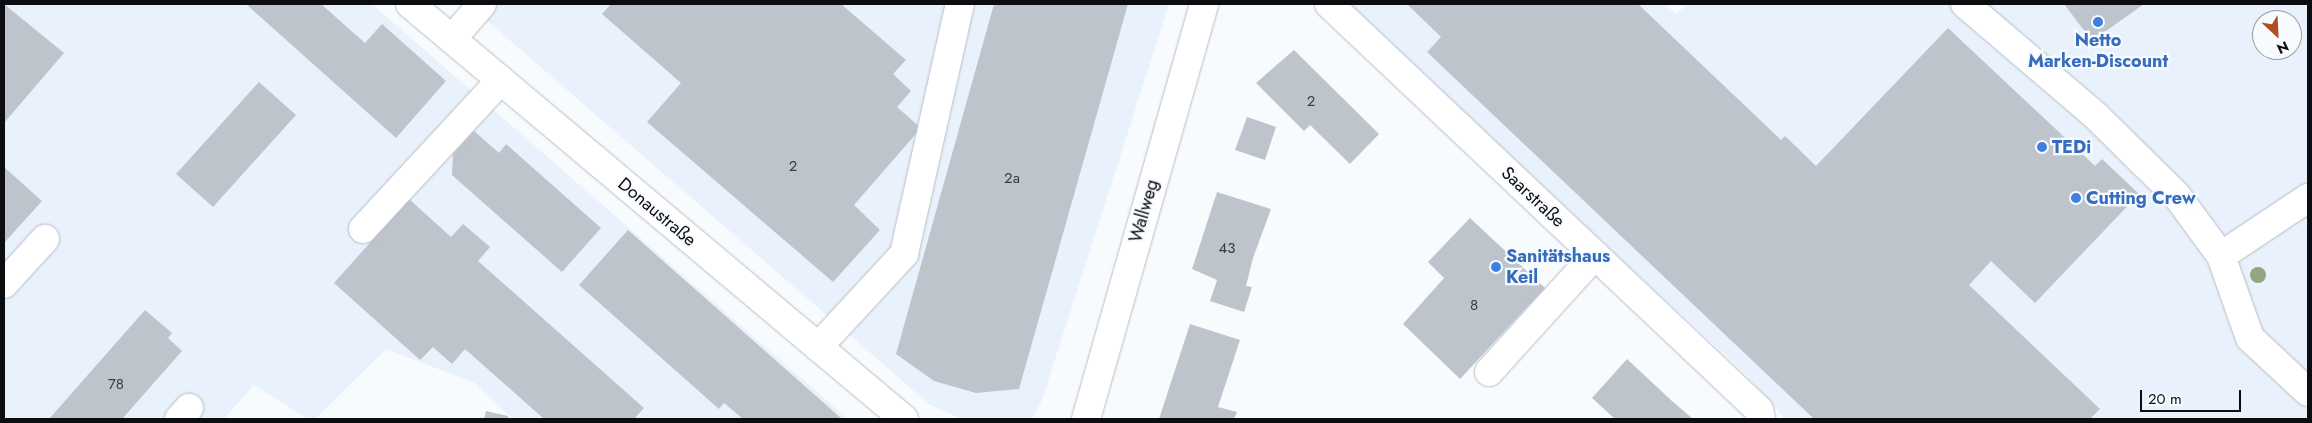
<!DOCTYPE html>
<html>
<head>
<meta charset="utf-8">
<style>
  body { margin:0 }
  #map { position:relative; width:2312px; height:423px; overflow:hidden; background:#f8fbfe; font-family:Jost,sans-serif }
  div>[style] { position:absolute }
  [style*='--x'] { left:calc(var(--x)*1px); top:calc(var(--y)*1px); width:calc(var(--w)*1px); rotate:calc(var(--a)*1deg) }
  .built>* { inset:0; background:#e9f1fc }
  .building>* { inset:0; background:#bec4cb }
  .roads { filter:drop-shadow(0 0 1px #b8bec5) drop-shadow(0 0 1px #b8bec5) }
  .minor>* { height:28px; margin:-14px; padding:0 14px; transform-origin:14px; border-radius:14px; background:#fff }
  .trees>* { width:16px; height:16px; margin:-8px; border-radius:50%; background:#92a480 }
  .dots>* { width:14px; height:14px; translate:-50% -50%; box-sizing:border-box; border:2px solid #f8fbfe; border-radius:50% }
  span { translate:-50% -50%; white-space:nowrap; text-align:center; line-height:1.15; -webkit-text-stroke:4.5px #f8fbfe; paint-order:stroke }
  .number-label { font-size:15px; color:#383b3f }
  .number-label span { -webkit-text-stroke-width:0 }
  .shop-label { font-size:18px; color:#366cbe; font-weight:700 }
  .left { translate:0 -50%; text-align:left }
  .street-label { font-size:18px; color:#0b0d10 }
  .frame { position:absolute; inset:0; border:5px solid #0b0d10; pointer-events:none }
  .north { position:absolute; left:2252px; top:10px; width:50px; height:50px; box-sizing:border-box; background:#f8fbfe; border:1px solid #999c9f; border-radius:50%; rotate:155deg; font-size:14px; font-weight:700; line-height:20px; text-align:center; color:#0b0d10 }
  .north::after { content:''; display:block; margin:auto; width:18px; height:22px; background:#b34d22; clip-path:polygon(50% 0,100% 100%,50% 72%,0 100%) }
  .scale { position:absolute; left:2140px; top:390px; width:101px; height:22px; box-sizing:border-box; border:2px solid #0b0d10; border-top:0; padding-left:6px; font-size:15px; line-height:18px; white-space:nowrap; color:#0b0d10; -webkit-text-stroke:4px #f8fbfe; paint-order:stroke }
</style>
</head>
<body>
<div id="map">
  <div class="built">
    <i style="clip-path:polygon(4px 4px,372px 4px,848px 419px,513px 419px,475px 383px,386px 349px,315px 419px,308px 419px,254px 385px,224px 419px,4px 419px)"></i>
    <i style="clip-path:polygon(468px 4px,1169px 4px,1042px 400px,1032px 419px,961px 419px,929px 404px)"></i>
    <i style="clip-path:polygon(evenodd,1342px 4px,1665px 4px,1675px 14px,1689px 4px,2308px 4px,2308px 419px,1785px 419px,1744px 372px,1342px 4px,2262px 20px,2292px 20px,2292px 50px,2262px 50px,2262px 20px)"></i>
  </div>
  <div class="building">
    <i style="clip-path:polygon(4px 4px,64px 53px,4px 123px)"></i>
    <i style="clip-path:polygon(246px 4px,321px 4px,365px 43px,382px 24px,446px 81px,396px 138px)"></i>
    <i style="clip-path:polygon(611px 4px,841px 4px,906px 60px,893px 74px,911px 91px,897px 107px,921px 128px,854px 205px,880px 230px,833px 282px,647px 122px,681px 83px,602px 14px)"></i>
    <i style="clip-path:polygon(994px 4px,1128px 4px,1019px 389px,976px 393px,934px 381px,896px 354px)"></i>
    <i style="clip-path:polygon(1407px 4px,1638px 4px,1781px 140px,1785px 136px,1816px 166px,1948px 28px,2095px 166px,2102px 159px,2139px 194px,2035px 303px,1991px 261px,1969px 285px,2100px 409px,2090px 419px,1814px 419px,1427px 52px,1441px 37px)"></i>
    <i style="clip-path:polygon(2064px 4px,2144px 4px,2092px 41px)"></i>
    <i style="clip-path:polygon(1294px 50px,1379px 134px,1350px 164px,1310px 125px,1304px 131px,1256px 83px)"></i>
    <i style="clip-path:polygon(259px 82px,296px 115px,213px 207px,176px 174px)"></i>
    <i style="clip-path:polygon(1247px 117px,1276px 127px,1265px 160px,1235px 150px)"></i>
    <i style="clip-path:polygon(474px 131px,499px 153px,506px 144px,601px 228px,562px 272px,452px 175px,453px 154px)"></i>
    <i style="clip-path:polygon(4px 167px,42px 201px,4px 243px)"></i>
    <i style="clip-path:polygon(1217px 192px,1271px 209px,1253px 258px,1246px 286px,1252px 287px,1244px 312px,1210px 301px,1217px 280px,1192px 269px)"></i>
    <i style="clip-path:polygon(409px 199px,451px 237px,463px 224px,490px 247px,478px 261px,644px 408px,634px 419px,544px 419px,465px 349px,452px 364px,433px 347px,420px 360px,334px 283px)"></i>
    <i style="clip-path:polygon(1470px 218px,1545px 288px,1460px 379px,1403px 324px,1444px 278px,1428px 262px)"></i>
    <i style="clip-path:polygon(628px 230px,842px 419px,743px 419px,724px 403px,719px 409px,579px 285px)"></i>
    <i style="clip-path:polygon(145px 310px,172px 333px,168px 338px,182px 351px,122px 419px,49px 419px)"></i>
    <i style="clip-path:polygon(1190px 324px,1240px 340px,1218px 407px,1237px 412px,1234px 419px,1159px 419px)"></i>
    <i style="clip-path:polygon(1627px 359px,1672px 401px,1693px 419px,1615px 419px,1592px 398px)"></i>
    <i style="clip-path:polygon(486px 411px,508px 416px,508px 419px,484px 419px)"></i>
  </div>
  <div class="roads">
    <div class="minor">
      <i style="--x:410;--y:4;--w:645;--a:40.03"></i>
      <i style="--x:1329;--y:4;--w:591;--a:43.36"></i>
      <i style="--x:1759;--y:410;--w:9;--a:77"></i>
      <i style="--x:1965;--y:4;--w:172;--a:40.5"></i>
      <i style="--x:2096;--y:116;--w:114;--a:44.6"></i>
      <i style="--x:2177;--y:196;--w:74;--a:53.7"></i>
      <i style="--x:2221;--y:256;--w:87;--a:70.5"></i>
      <i style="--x:2250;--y:338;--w:79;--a:43"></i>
      <i style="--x:452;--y:39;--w:46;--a:-49.4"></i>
      <i style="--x:363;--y:229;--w:203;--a:-47.2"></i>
      <i style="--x:2221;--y:256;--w:105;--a:-33.7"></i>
      <i style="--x:4;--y:284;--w:61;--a:-47.7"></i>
      <i style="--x:818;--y:347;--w:127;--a:-47.2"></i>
      <i style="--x:904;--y:254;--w:256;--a:-77.4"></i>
      <i style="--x:1489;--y:372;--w:158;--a:-47.8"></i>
      <i style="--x:179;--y:419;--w:15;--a:-48"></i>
      <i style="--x:1086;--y:419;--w:431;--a:-74.1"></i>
    </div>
  </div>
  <div class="trees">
    <i style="left:2258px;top:275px"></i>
  </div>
  <div class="dots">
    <i style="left:2098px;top:22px;background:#3f7fe0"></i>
    <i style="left:2042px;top:147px;background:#3f7fe0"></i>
    <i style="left:2076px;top:198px;background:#3f7fe0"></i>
    <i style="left:1496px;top:267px;background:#3f7fe0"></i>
  </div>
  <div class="number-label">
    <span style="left:1311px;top:102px">2</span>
    <span style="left:793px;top:167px">2</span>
    <span style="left:1012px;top:179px">2a</span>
    <span style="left:1227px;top:249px">43</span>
    <span style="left:1474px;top:306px">8</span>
    <span style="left:116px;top:385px">78</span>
  </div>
  <div class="shop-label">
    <span style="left:2098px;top:51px">Netto<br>Marken-Discount</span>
    <span class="left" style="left:2052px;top:147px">TEDi</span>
    <span class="left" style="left:2086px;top:198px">Cutting Crew</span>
    <span class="left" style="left:1506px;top:267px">Sanitätshaus<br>Keil</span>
  </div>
  <div class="street-label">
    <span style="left:1533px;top:197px;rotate:43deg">Saarstraße</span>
    <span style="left:1144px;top:211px;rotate:-74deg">Wallweg</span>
    <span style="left:657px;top:212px;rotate:40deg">Donaustraße</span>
  </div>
  <div class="frame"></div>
  <div class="north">N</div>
  <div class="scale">20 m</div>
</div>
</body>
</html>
